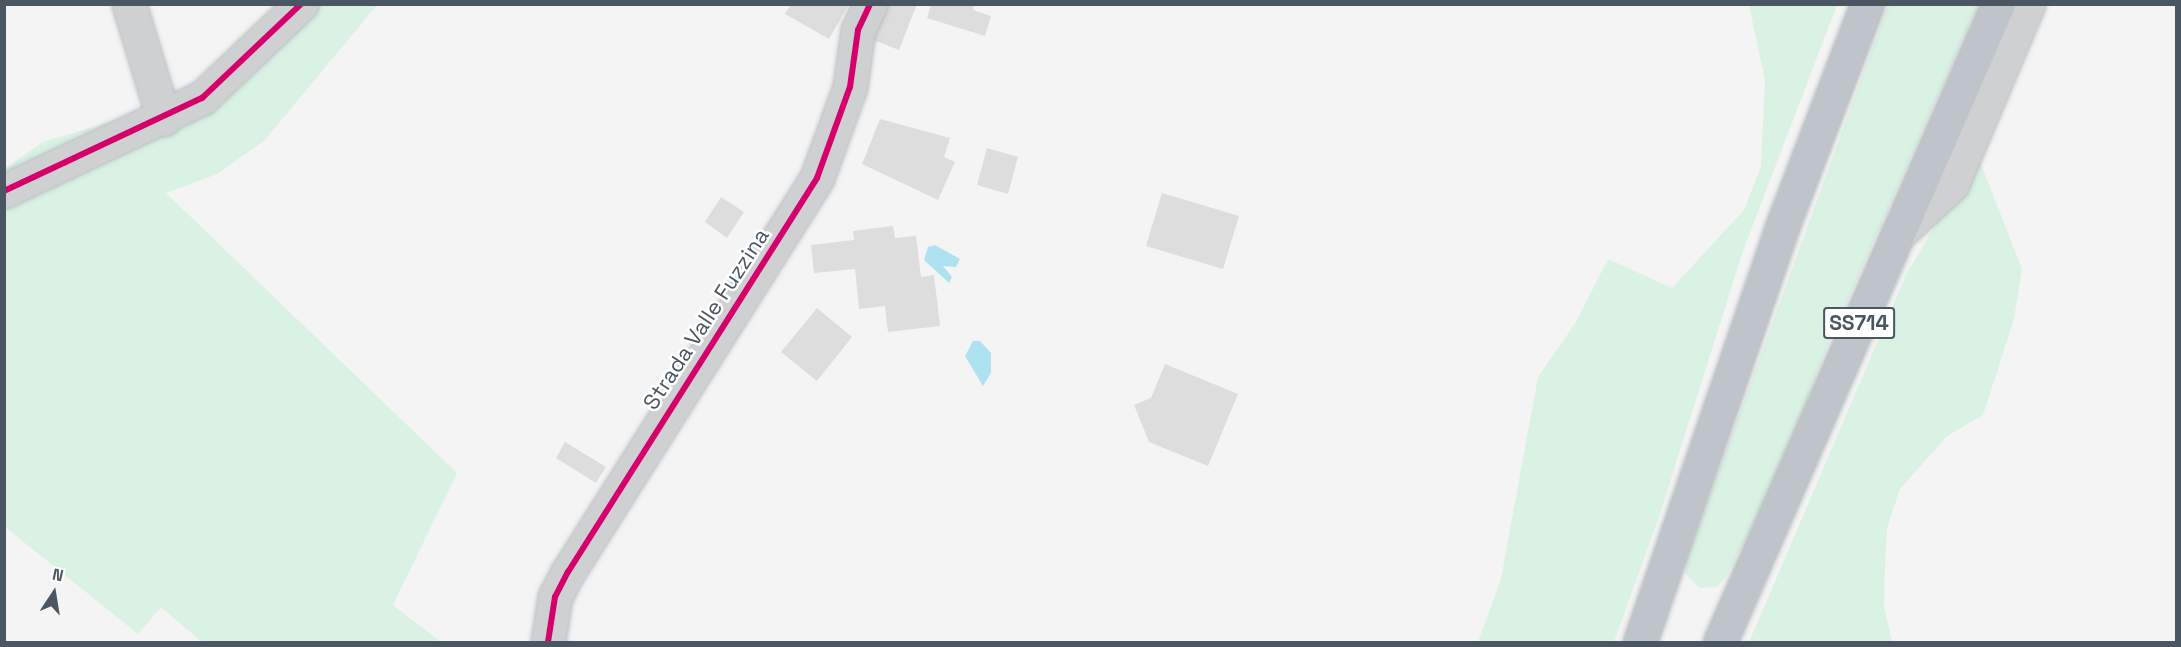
<!DOCTYPE html>
<html>
<head>
<meta charset="utf-8">
<style>
  body { margin:0 }
  #map { position:relative; width:2181px; height:647px; overflow:hidden; background:#f4f4f4; font-family:"Space Grotesk",sans-serif }
  div>[style] { position:absolute }
  [style*='--x'] { left:calc(var(--x)*1px); top:calc(var(--y)*1px); width:calc(var(--w)*1px); rotate:calc(var(--a)*1deg) }
  .green>* { inset:0; background:#d9f2e3 }
  .water>* { inset:0; background:#aee2f0 }
  .building>* { inset:0; background:#ddddde }
  .roads { filter:drop-shadow(0 0 2px #b9bec3) drop-shadow(0 0 2px #b9bec3) }
  .minor>* { height:33px; margin:-16.5px; padding:0 16.5px; transform-origin:16.5px; border-radius:16.5px; background:#ced0d2 }
  .highway>* { height:33px; margin:-16.5px; padding:0 16.5px; transform-origin:16.5px; border-radius:16.5px; background:#bec4c9 }
  .cycleway>* { height:6px; margin:-3px; padding:0 3px; transform-origin:3px; border-radius:3px; background:#d6006c }
  span { translate:-50% -50%; white-space:nowrap; text-align:center; line-height:1.15; -webkit-text-stroke:5px #fff; paint-order:stroke }
  .shield-label span { padding:2px 4px; background:#fff; border:2px solid; border-radius:4px; -webkit-text-stroke-width:0 }
  .shield-label { font-size:21px; color:#4a5661; font-weight:700 }
  .street-label { font-size:22px; color:#4a5661 }
  .frame { position:absolute; inset:0; border:6px solid #4a5661; pointer-events:none }
  .north { position:absolute; left:24px; top:563px; width:60px; height:60px; -webkit-text-stroke:4px #fff; paint-order:stroke; rotate:12deg; font-size:16px; font-weight:700; line-height:24px; text-align:center; color:#4a5661 }
  .north::after { content:''; display:block; margin:auto; width:21px; height:27px; background:#4a5661; clip-path:polygon(50% 0,100% 100%,50% 72%,0 100%) }
</style>
</head>
<body>
<div id="map">
  <div class="green">
    <i style="clip-path:polygon(287px 5px,377px 5px,264px 141px,217px 174px,166px 193px,457px 473px,393px 605px,441px 642px,202px 642px,161px 607px,138px 634px,5px 527px,4px 169px,43px 142px,173px 103px)"></i>
    <i style="clip-path:polygon(1749px 5px,1837px 5px,1743px 251px,1659px 517px,1614px 642px,1478px 642px,1501px 579px,1538px 377px,1576px 322px,1608px 259px,1672px 288px,1744px 210px,1761px 166px,1765px 80px)"></i>
    <i style="clip-path:polygon(1888px 5px,1978px 5px,1828px 345px,1778px 477px,1726px 577px,1717px 587px,1699px 588px,1685px 573px,1686px 561px)"></i>
    <i style="clip-path:polygon(1977px 154px,2022px 269px,2014px 319px,1983px 415px,1947px 436px,1900px 489px,1887px 528px,1885px 567px,1884px 606px,1892px 642px,1749px 642px,1906px 275px)"></i>
  </div>
  <div class="water">
    <i style="clip-path:polygon(935px 245px,960px 259px,956px 267px,943px 266px,952px 277px,949px 283px,924px 260px,928px 247px)"></i>
    <i style="clip-path:polygon(973px 341px,980px 341px,991px 353px,991px 373px,983px 386px,965px 356px)"></i>
  </div>
  <div class="building">
    <i style="clip-path:polygon(791px 4px,849px 4px,829px 39px,785px 14px)"></i>
    <i style="clip-path:polygon(879px 4px,917px 4px,899px 50px,866px 37px)"></i>
    <i style="clip-path:polygon(931px 4px,974px 4px,973px 10px,991px 16px,985px 36px,927px 18px)"></i>
    <i style="clip-path:polygon(880px 119px,950px 138px,944px 157px,955px 162px,938px 200px,862px 164px)"></i>
    <i style="clip-path:polygon(987px 148px,1018px 157px,1008px 194px,977px 185px)"></i>
    <i style="clip-path:polygon(1162px 193px,1239px 216px,1223px 269px,1146px 246px)"></i>
    <i style="clip-path:polygon(721px 197px,744px 212px,727px 238px,705px 222px)"></i>
    <i style="clip-path:polygon(893px 226px,895px 238px,916px 236px,921px 277px,934px 275px,940px 326px,888px 332px,885px 306px,859px 309px,855px 269px,814px 273px,811px 245px,854px 240px,853px 231px)"></i>
    <i style="clip-path:polygon(817px 308px,852px 337px,817px 381px,781px 352px)"></i>
    <i style="clip-path:polygon(1165px 364px,1238px 394px,1208px 466px,1149px 442px,1134px 405px,1151px 398px)"></i>
    <i style="clip-path:polygon(565px 442px,606px 467px,596px 483px,556px 458px)"></i>
  </div>
  <div class="roads">
    <div class="minor">
      <i style="--x:129;--y:4;--w:120;--a:73.1"></i>
      <i style="--x:4;--y:191;--w:219;--a:-25.2"></i>
      <i style="--x:202;--y:98;--w:137;--a:-43.5"></i>
      <i style="--x:1897;--y:235;--w:75;--a:-42.8"></i>
      <i style="--x:1952;--y:184;--w:195;--a:-67.1"></i>
      <i style="--x:548;--y:642;--w:46;--a:-81.2"></i>
      <i style="--x:555;--y:597;--w:28;--a:-63"></i>
      <i style="--x:568;--y:572;--w:466;--a:-57.7"></i>
      <i style="--x:817;--y:178;--w:97;--a:-70.1"></i>
      <i style="--x:850;--y:87;--w:58;--a:-82"></i>
      <i style="--x:858;--y:30;--w:29;--a:-65"></i>
    </div>
    <div class="highway">
      <i style="--x:1640;--y:642;--w:439;--a:-71.1"></i>
      <i style="--x:1782;--y:227;--w:239;--a:-69.1"></i>
      <i style="--x:1720;--y:642;--w:696;--a:-66.46"></i>
    </div>
  </div>
  <div class="cycleway">
    <i style="--x:4;--y:191;--w:219;--a:-25.2"></i>
    <i style="--x:202;--y:98;--w:137;--a:-43.5"></i>
    <i style="--x:548;--y:642;--w:46;--a:-81.2"></i>
    <i style="--x:555;--y:597;--w:28;--a:-63"></i>
    <i style="--x:568;--y:572;--w:466;--a:-57.7"></i>
    <i style="--x:817;--y:178;--w:97;--a:-70.1"></i>
    <i style="--x:850;--y:87;--w:58;--a:-82"></i>
    <i style="--x:858;--y:30;--w:29;--a:-65"></i>
  </div>
  <div class="shield-label">
    <span style="left:1859px;top:323px">SS714</span>
  </div>
  <div class="street-label">
    <span style="left:706px;top:319px;rotate:-57deg">Strada Valle Fuzzina</span>
  </div>
  <div class="frame"></div>
  <div class="north">N</div>
</div>
</body>
</html>
